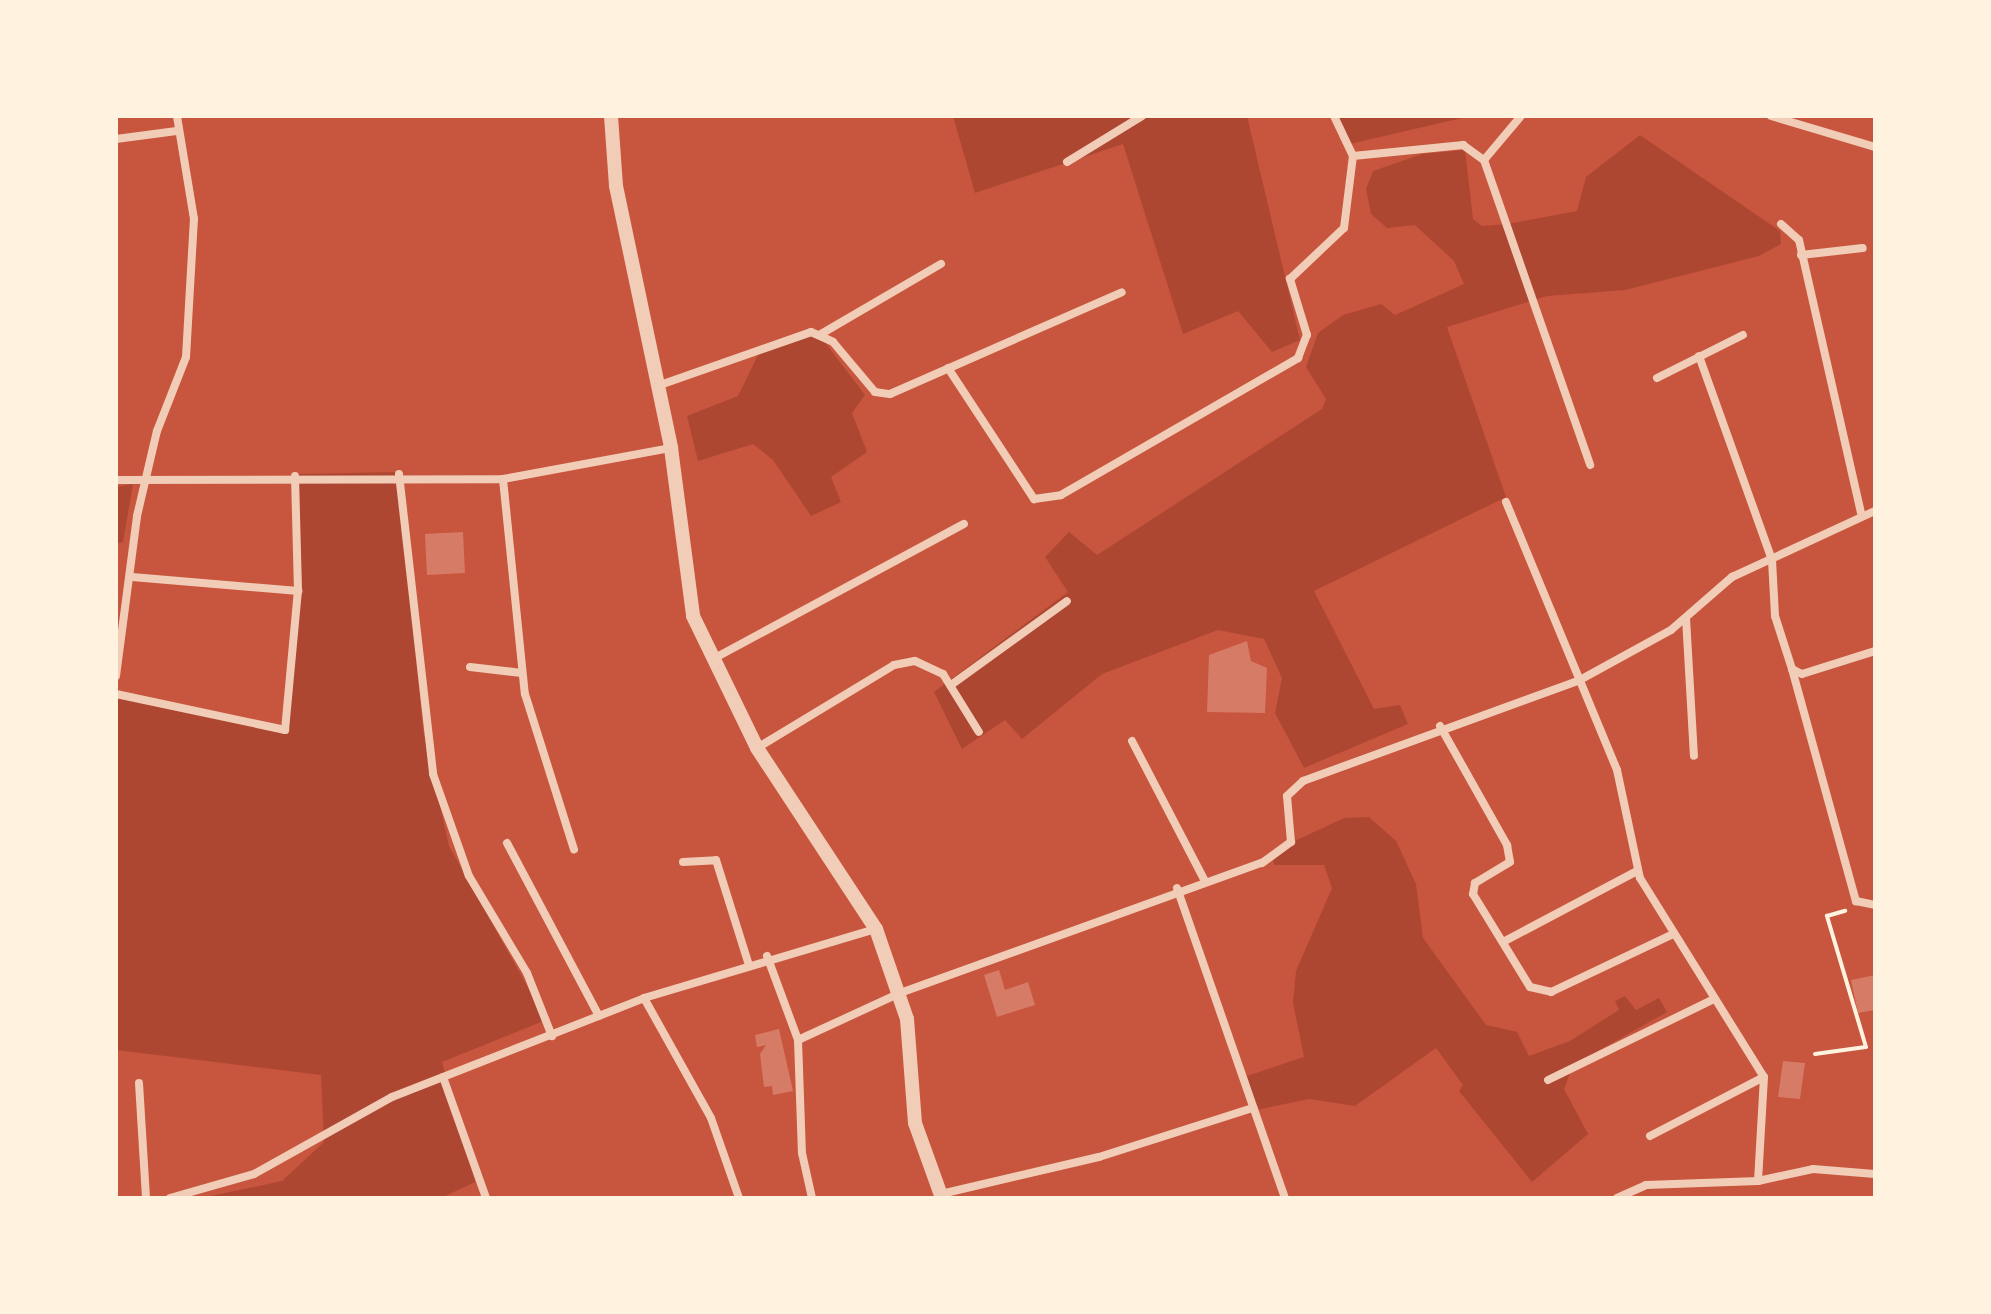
<!DOCTYPE html>
<html>
<head>
<meta charset="utf-8">
<style>
  body { margin:0 }
  #map { position:relative; width:1991px; height:1314px; overflow:hidden; background:#c8553d; font-family:"Work Sans",sans-serif }
  div>[style] { position:absolute }
  [style*='--x'] { left:calc(var(--x)*1px); top:calc(var(--y)*1px); width:calc(var(--w)*1px); rotate:calc(var(--a)*1deg) }
  .green>* { inset:0; background:#ae4732 }
  .building>* { inset:0; background:#d67c66 }
  .path>* { height:4px; margin:-2px; padding:0 2px; transform-origin:2px; border-radius:2px; background:#fff3e0 }
  .minor>* { height:8px; margin:-4px; padding:0 4px; transform-origin:4px; border-radius:4px; background:#f1ccb7 }
  .tertiary>* { height:14px; margin:-7px; padding:0 7px; transform-origin:7px; border-radius:7px; background:#f1ccb7 }
  span { translate:-50% -50%; white-space:nowrap; text-align:center; line-height:1.15; -webkit-text-stroke:7px #fff3e0; paint-order:stroke }
  .frame { position:absolute; inset:0; border:118px solid #fff3e0; pointer-events:none }
</style>
</head>
<body>
<div id="map">
  <div class="green">
    <i style="clip-path:polygon(953px 116px,1247px 116px,1300px 340px,1272px 352px,1238px 311px,1183px 334px,1123px 144px,975px 193px)"></i>
    <i style="clip-path:polygon(1338px 116px,1471px 116px,1345px 145px)"></i>
    <i style="clip-path:polygon(1640px 135px,1780px 231px,1781px 244px,1759px 256px,1625px 290px,1547px 296px,1447px 327px,1506px 497px,1314px 591px,1374px 709px,1400px 705px,1408px 724px,1304px 768px,1275px 713px,1282px 678px,1264px 639px,1218px 630px,1102px 674px,1022px 739px,1005px 720px,962px 749px,934px 692px,1068px 592px,1045px 557px,1069px 532px,1097px 555px,1322px 409px,1326px 399px,1306px 367px,1318px 333px,1343px 315px,1381px 304px,1395px 315px,1464px 284px,1454px 261px,1415px 225px,1387px 228px,1371px 214px,1366px 189px,1373px 171px,1422px 154px,1465px 150px,1473px 219px,1482px 226px,1508px 224px,1577px 211px,1586px 177px)"></i>
    <i style="clip-path:polygon(817px 332px,865px 395px,852px 413px,867px 452px,831px 477px,841px 502px,811px 516px,773px 460px,753px 444px,698px 461px,687px 416px,738px 396px,760px 351px)"></i>
    <i style="clip-path:polygon(399px 472px,423px 730px,449px 846px,546px 1020px,442px 1062px,475px 1182px,441px 1198px,201px 1198px,282px 1181px,324px 1142px,321px 1075px,116px 1050px,116px 695px,286px 733px,302px 592px,298px 474px)"></i>
    <i style="clip-path:polygon(133px 484px,123px 542px,116px 544px,116px 487px)"></i>
    <i style="clip-path:polygon(1369px 817px,1396px 841px,1416px 884px,1423px 938px,1486px 1025px,1517px 1032px,1529px 1056px,1570px 1041px,1619px 1010px,1615px 1001px,1625px 996px,1636px 1010px,1659px 998px,1667px 1012px,1573px 1065px,1564px 1089px,1588px 1134px,1532px 1182px,1459px 1091px,1463px 1085px,1436px 1048px,1355px 1106px,1309px 1099px,1256px 1110px,1247px 1076px,1304px 1057px,1293px 1003px,1296px 971px,1332px 888px,1324px 865px,1274px 865px,1271px 852px,1344px 818px)"></i>
  </div>
  <div class="building">
    <i style="clip-path:polygon(463px 532px,465px 573px,427px 575px,425px 534px)"></i>
    <i style="clip-path:polygon(1247px 641px,1251px 661px,1267px 668px,1265px 713px,1207px 712px,1209px 655px)"></i>
    <i style="clip-path:polygon(999px 970px,1005px 990px,1028px 982px,1035px 1005px,997px 1017px,984px 975px)"></i>
    <i style="clip-path:polygon(1875px 975px,1875px 1010px,1858px 1013px,1851px 980px)"></i>
    <i style="clip-path:polygon(779px 1029px,793px 1091px,773px 1095px,772px 1086px,764px 1087px,760px 1054px,766px 1045px,757px 1047px,755px 1035px)"></i>
    <i style="clip-path:polygon(1783px 1061px,1805px 1063px,1800px 1099px,1778px 1097px)"></i>
  </div>
  <div class="path">
    <i style="--x:1815;--y:1054;--w:51;--a:-7.8"></i>
    <i style="--x:1866;--y:1047;--w:137;--a:-106.6"></i>
    <i style="--x:1827;--y:916;--w:19;--a:-16"></i>
  </div>
  <div class="minor">
    <i style="--x:1334;--y:116;--w:44;--a:64.6"></i>
    <i style="--x:1353;--y:156;--w:111;--a:-5.7"></i>
    <i style="--x:1463;--y:145;--w:26;--a:36"></i>
    <i style="--x:1484;--y:160;--w:323;--a:70.8"></i>
    <i style="--x:1771;--y:116;--w:109;--a:16.6"></i>
    <i style="--x:116;--y:139;--w:61;--a:-7.6"></i>
    <i style="--x:1484;--y:160;--w:57;--a:-49.9"></i>
    <i style="--x:1067;--y:162;--w:88;--a:-31.5"></i>
    <i style="--x:1781;--y:224;--w:24;--a:42"></i>
    <i style="--x:1799;--y:240;--w:281;--a:77.2"></i>
    <i style="--x:1801;--y:255;--w:62;--a:-6.4"></i>
    <i style="--x:821;--y:334;--w:139;--a:-30.3"></i>
    <i style="--x:1699;--y:356;--w:217;--a:70.3"></i>
    <i style="--x:1772;--y:560;--w:56;--a:86.9"></i>
    <i style="--x:1775;--y:616;--w:56;--a:72.2"></i>
    <i style="--x:1792;--y:669;--w:11;--a:27"></i>
    <i style="--x:1802;--y:674;--w:77;--a:-17.5"></i>
    <i style="--x:948;--y:368;--w:157;--a:56.7"></i>
    <i style="--x:1034;--y:499;--w:27;--a:-8"></i>
    <i style="--x:1061;--y:495;--w:274;--a:-30"></i>
    <i style="--x:1298;--y:358;--w:25;--a:-69"></i>
    <i style="--x:1307;--y:335;--w:59;--a:-106.9"></i>
    <i style="--x:1290;--y:279;--w:74;--a:-43.4"></i>
    <i style="--x:1344;--y:228;--w:73;--a:-82.9"></i>
    <i style="--x:1657;--y:378;--w:96;--a:-26.6"></i>
    <i style="--x:660;--y:385;--w:160;--a:-19.3"></i>
    <i style="--x:811;--y:332;--w:24;--a:24"></i>
    <i style="--x:833;--y:342;--w:65;--a:50"></i>
    <i style="--x:875;--y:392;--w:15;--a:8"></i>
    <i style="--x:890;--y:394;--w:253;--a:-23.7"></i>
    <i style="--x:399;--y:474;--w:302;--a:83.5"></i>
    <i style="--x:433;--y:774;--w:108;--a:70.6"></i>
    <i style="--x:469;--y:876;--w:113;--a:59.1"></i>
    <i style="--x:527;--y:973;--w:68;--a:68.4"></i>
    <i style="--x:503;--y:479;--w:216;--a:84.2"></i>
    <i style="--x:525;--y:694;--w:163;--a:72.5"></i>
    <i style="--x:116;--y:480;--w:387;--a:-0.1"></i>
    <i style="--x:503;--y:479;--w:171;--a:-10.5"></i>
    <i style="--x:1506;--y:502;--w:290;--a:67.5"></i>
    <i style="--x:1617;--y:770;--w:110;--a:78"></i>
    <i style="--x:1640;--y:878;--w:234;--a:58.1"></i>
    <i style="--x:1764;--y:1077;--w:104;--a:93.3"></i>
    <i style="--x:132;--y:577;--w:167;--a:4.8"></i>
    <i style="--x:1686;--y:618;--w:138;--a:86.7"></i>
    <i style="--x:713;--y:659;--w:285;--a:-28.3"></i>
    <i style="--x:470;--y:667;--w:52;--a:6.6"></i>
    <i style="--x:1792;--y:669;--w:241;--a:74.6"></i>
    <i style="--x:1856;--y:901;--w:19;--a:12"></i>
    <i style="--x:116;--y:676;--w:161;--a:-82.5"></i>
    <i style="--x:137;--y:516;--w:87;--a:-76.8"></i>
    <i style="--x:157;--y:431;--w:79;--a:-68.6"></i>
    <i style="--x:186;--y:357;--w:138;--a:-86.7"></i>
    <i style="--x:194;--y:219;--w:104;--a:-99.4"></i>
    <i style="--x:951;--y:685;--w:143;--a:-35.9"></i>
    <i style="--x:116;--y:694;--w:173;--a:12"></i>
    <i style="--x:285;--y:730;--w:140;--a:-84.7"></i>
    <i style="--x:298;--y:591;--w:115;--a:-91.5"></i>
    <i style="--x:1440;--y:726;--w:137;--a:60.6"></i>
    <i style="--x:1507;--y:845;--w:17;--a:80"></i>
    <i style="--x:1510;--y:862;--w:41;--a:149"></i>
    <i style="--x:1475;--y:883;--w:11;--a:100"></i>
    <i style="--x:1473;--y:894;--w:109;--a:58.5"></i>
    <i style="--x:1530;--y:987;--w:22;--a:13"></i>
    <i style="--x:1551;--y:992;--w:135;--a:-25.4"></i>
    <i style="--x:1132;--y:741;--w:158;--a:62.5"></i>
    <i style="--x:757;--y:748;--w:160;--a:-31.2"></i>
    <i style="--x:894;--y:665;--w:21;--a:-11"></i>
    <i style="--x:915;--y:661;--w:31;--a:25"></i>
    <i style="--x:943;--y:674;--w:68;--a:58.2"></i>
    <i style="--x:507;--y:843;--w:196;--a:62"></i>
    <i style="--x:683;--y:862;--w:33;--a:-3"></i>
    <i style="--x:716;--y:860;--w:107;--a:72.6"></i>
    <i style="--x:1177;--y:888;--w:328;--a:70.8"></i>
    <i style="--x:1503;--y:942;--w:152;--a:-27.9"></i>
    <i style="--x:767;--y:956;--w:90;--a:69.7"></i>
    <i style="--x:798;--y:1040;--w:113;--a:88"></i>
    <i style="--x:802;--y:1153;--w:46;--a:77.5"></i>
    <i style="--x:644;--y:998;--w:137;--a:60.8"></i>
    <i style="--x:711;--y:1118;--w:85;--a:70.7"></i>
    <i style="--x:798;--y:1040;--w:112;--a:-24.7"></i>
    <i style="--x:900;--y:993;--w:385;--a:-19.8"></i>
    <i style="--x:1262;--y:863;--w:36;--a:-36"></i>
    <i style="--x:1291;--y:842;--w:46;--a:-95"></i>
    <i style="--x:1287;--y:796;--w:22;--a:-43"></i>
    <i style="--x:1303;--y:781;--w:293;--a:-20"></i>
    <i style="--x:1578;--y:681;--w:106;--a:-28.7"></i>
    <i style="--x:1671;--y:630;--w:81;--a:-41"></i>
    <i style="--x:1732;--y:577;--w:157;--a:-24.8"></i>
    <i style="--x:443;--y:1077;--w:128;--a:70.4"></i>
    <i style="--x:1548;--y:1080;--w:185;--a:-26"></i>
    <i style="--x:139;--y:1083;--w:115;--a:86.5"></i>
    <i style="--x:1650;--y:1136;--w:128;--a:-27.4"></i>
    <i style="--x:941;--y:1194;--w:162;--a:-13.2"></i>
    <i style="--x:1099;--y:1157;--w:162;--a:-17.7"></i>
    <i style="--x:170;--y:1198;--w:87;--a:-15.9"></i>
    <i style="--x:254;--y:1174;--w:158;--a:-29.2"></i>
    <i style="--x:392;--y:1097;--w:271;--a:-21.4"></i>
    <i style="--x:644;--y:998;--w:242;--a:-16.6"></i>
    <i style="--x:1617;--y:1198;--w:32;--a:-24"></i>
    <i style="--x:1646;--y:1185;--w:112;--a:-2"></i>
    <i style="--x:1758;--y:1181;--w:56;--a:-12.3"></i>
    <i style="--x:1813;--y:1169;--w:62;--a:4.6"></i>
  </div>
  <div class="tertiary">
    <i style="--x:611;--y:116;--w:70;--a:85.9"></i>
    <i style="--x:616;--y:186;--w:268;--a:78.1"></i>
    <i style="--x:671;--y:448;--w:169;--a:82.5"></i>
    <i style="--x:693;--y:616;--w:147;--a:64.1"></i>
    <i style="--x:757;--y:748;--w:217;--a:56.7"></i>
    <i style="--x:876;--y:929;--w:95;--a:71"></i>
    <i style="--x:907;--y:1019;--w:104;--a:85.6"></i>
    <i style="--x:915;--y:1123;--w:80;--a:70.2"></i>
  </div>
  <div class="frame"></div>
</div>
</body>
</html>
